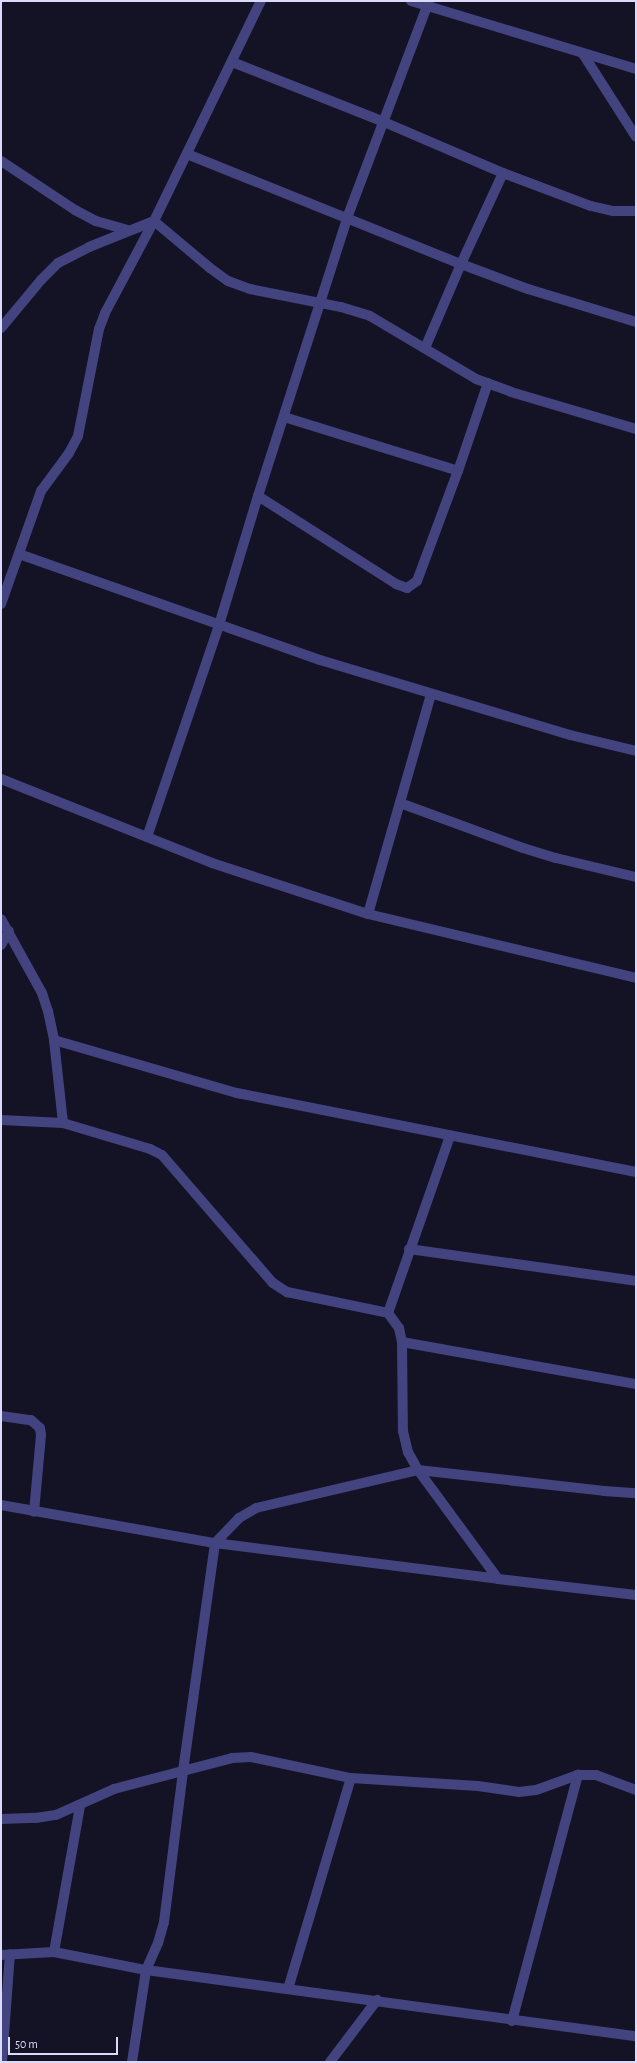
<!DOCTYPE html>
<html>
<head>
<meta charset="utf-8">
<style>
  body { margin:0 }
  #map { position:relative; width:637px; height:2063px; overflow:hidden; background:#141225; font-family:"Alegreya Sans",sans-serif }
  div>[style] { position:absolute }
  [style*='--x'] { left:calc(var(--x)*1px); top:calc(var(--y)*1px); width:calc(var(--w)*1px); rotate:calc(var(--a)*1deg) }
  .street>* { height:10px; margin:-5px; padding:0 5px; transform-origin:5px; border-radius:5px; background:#42437f }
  span { translate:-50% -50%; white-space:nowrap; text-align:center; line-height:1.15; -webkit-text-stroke:3.5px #141225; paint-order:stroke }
  .frame { position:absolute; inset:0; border:2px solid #dcdafb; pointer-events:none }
  .scale { position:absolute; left:8px; top:2037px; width:110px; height:18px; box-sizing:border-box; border:2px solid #dcdafb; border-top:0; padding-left:5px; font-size:12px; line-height:14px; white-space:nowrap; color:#dcdafb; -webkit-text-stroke:3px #141225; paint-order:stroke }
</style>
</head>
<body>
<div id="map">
  <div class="street">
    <i style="--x:411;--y:1;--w:235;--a:16.8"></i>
    <i style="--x:583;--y:54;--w:98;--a:57.4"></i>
    <i style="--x:232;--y:62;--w:163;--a:21.5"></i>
    <i style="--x:384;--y:122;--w:129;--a:23.2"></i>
    <i style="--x:503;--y:173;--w:94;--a:20.6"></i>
    <i style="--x:591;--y:206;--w:23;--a:13"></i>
    <i style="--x:613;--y:211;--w:23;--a:0"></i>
    <i style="--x:187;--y:154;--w:295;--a:21.9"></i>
    <i style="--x:461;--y:264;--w:72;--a:20.5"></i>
    <i style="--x:528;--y:289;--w:113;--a:17"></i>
    <i style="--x:1;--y:161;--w:89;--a:33.5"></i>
    <i style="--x:75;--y:210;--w:24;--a:28"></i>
    <i style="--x:96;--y:221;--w:33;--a:16"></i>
    <i style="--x:1;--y:328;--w:62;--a:-50.2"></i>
    <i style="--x:41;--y:280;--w:24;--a:-45"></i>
    <i style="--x:58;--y:263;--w:35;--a:-27"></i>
    <i style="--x:89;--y:247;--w:70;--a:-21.8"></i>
    <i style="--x:154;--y:221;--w:245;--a:-64.1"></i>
    <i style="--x:425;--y:348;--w:91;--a:-66.8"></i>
    <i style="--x:461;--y:264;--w:100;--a:-65.2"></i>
    <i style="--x:284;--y:417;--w:182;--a:17.2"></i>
    <i style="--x:258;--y:496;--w:164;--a:32.5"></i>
    <i style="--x:396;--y:584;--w:12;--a:20"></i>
    <i style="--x:407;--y:588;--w:12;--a:-35"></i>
    <i style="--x:417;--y:581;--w:117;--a:-69.6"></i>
    <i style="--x:458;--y:471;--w:93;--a:-71.2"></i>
    <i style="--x:19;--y:554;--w:319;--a:19.4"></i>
    <i style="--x:320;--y:660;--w:261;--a:16.7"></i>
    <i style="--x:570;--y:735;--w:68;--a:13.6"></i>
    <i style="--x:1;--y:604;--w:120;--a:-70.5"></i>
    <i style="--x:41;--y:491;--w:47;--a:-53.6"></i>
    <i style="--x:69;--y:453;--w:19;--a:-62"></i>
    <i style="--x:78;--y:436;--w:109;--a:-78.9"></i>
    <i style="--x:99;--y:329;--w:17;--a:-69"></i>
    <i style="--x:105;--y:313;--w:104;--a:-62"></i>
    <i style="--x:154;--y:221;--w:73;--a:40"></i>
    <i style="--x:210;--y:268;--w:22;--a:36"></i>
    <i style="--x:228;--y:281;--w:23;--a:20"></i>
    <i style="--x:250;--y:289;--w:93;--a:11.2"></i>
    <i style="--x:341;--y:307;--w:30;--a:17"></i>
    <i style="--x:370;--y:316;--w:123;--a:30.7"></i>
    <i style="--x:476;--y:379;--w:37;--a:20"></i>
    <i style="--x:511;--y:392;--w:130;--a:16.5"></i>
    <i style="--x:1;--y:779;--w:227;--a:21.7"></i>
    <i style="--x:212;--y:863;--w:164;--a:18.1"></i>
    <i style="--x:368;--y:914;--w:276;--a:13.4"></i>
    <i style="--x:400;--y:803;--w:131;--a:20.1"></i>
    <i style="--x:523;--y:848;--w:34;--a:17"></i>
    <i style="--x:556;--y:858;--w:82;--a:13.4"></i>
    <i style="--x:147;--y:837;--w:224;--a:-71.2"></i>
    <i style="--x:219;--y:625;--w:135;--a:-73.2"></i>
    <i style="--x:258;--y:496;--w:292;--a:-72.2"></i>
    <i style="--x:347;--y:218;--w:232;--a:-69.3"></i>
    <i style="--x:368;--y:914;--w:229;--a:-74"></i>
    <i style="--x:1;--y:919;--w:85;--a:61"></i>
    <i style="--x:42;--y:993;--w:19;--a:72"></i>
    <i style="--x:48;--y:1011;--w:30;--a:78"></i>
    <i style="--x:54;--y:1040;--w:83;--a:83.8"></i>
    <i style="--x:1;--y:945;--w:16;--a:-60"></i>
    <i style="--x:54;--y:1040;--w:191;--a:16.2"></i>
    <i style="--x:237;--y:1093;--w:407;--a:11.2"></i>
    <i style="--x:1;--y:1120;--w:62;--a:2.8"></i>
    <i style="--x:63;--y:1123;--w:91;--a:16.6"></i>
    <i style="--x:150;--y:1149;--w:13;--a:27"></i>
    <i style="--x:162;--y:1155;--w:169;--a:49.1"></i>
    <i style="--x:273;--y:1283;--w:17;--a:33"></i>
    <i style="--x:287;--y:1292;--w:103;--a:11.7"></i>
    <i style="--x:388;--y:1313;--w:19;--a:54"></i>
    <i style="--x:399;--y:1328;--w:14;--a:78"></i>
    <i style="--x:402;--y:1342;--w:89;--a:89.4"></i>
    <i style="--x:403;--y:1431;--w:22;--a:77"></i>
    <i style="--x:408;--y:1452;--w:21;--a:61"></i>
    <i style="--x:418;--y:1470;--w:135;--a:53.7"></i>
    <i style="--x:409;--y:1249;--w:229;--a:8"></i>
    <i style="--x:388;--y:1313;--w:188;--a:-70.7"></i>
    <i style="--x:402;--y:1342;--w:238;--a:10.2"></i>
    <i style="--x:1;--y:1416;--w:30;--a:8"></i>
    <i style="--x:31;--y:1420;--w:12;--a:42"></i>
    <i style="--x:40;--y:1428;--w:7;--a:82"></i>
    <i style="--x:41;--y:1435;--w:77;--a:95.2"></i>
    <i style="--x:1;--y:1505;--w:217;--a:10.1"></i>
    <i style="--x:215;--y:1543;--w:285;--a:7.2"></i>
    <i style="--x:498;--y:1579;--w:139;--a:6.6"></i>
    <i style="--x:1;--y:1819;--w:35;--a:-2"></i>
    <i style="--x:36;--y:1818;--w:20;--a:-9"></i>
    <i style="--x:56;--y:1815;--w:64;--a:-24.1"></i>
    <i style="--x:114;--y:1789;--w:122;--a:-14.7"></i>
    <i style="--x:232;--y:1758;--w:19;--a:-3"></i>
    <i style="--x:251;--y:1757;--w:102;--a:11.9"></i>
    <i style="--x:351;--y:1778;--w:127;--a:3.6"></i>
    <i style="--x:478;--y:1786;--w:41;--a:8.3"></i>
    <i style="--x:519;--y:1792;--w:17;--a:-7"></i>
    <i style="--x:536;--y:1790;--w:45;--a:-19.7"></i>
    <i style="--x:578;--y:1775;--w:18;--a:0"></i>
    <i style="--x:596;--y:1775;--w:43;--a:20.6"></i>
    <i style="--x:54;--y:1952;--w:148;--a:-79.9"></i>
    <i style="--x:1;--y:1955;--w:53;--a:-3.2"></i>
    <i style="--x:54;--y:1952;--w:94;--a:11.1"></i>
    <i style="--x:146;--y:1970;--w:494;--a:7.7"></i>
    <i style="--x:288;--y:1989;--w:220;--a:-73.4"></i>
    <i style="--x:512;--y:2021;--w:255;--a:-75"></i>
    <i style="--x:2;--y:2062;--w:108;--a:-85.8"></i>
    <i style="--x:132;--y:2062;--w:93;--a:-81.3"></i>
    <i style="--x:146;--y:1970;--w:30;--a:-66"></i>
    <i style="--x:158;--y:1943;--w:22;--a:-74"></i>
    <i style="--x:164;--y:1922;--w:152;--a:-82.8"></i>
    <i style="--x:183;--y:1771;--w:230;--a:-82"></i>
    <i style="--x:215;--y:1543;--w:35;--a:-46"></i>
    <i style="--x:239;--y:1518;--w:20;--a:-30"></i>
    <i style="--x:256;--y:1508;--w:166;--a:-13.2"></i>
    <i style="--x:418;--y:1470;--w:187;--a:6.4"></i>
    <i style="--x:604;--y:1491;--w:32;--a:4"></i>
    <i style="--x:330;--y:2062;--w:78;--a:-52.8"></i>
  </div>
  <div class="frame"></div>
  <div class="scale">50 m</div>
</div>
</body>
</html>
